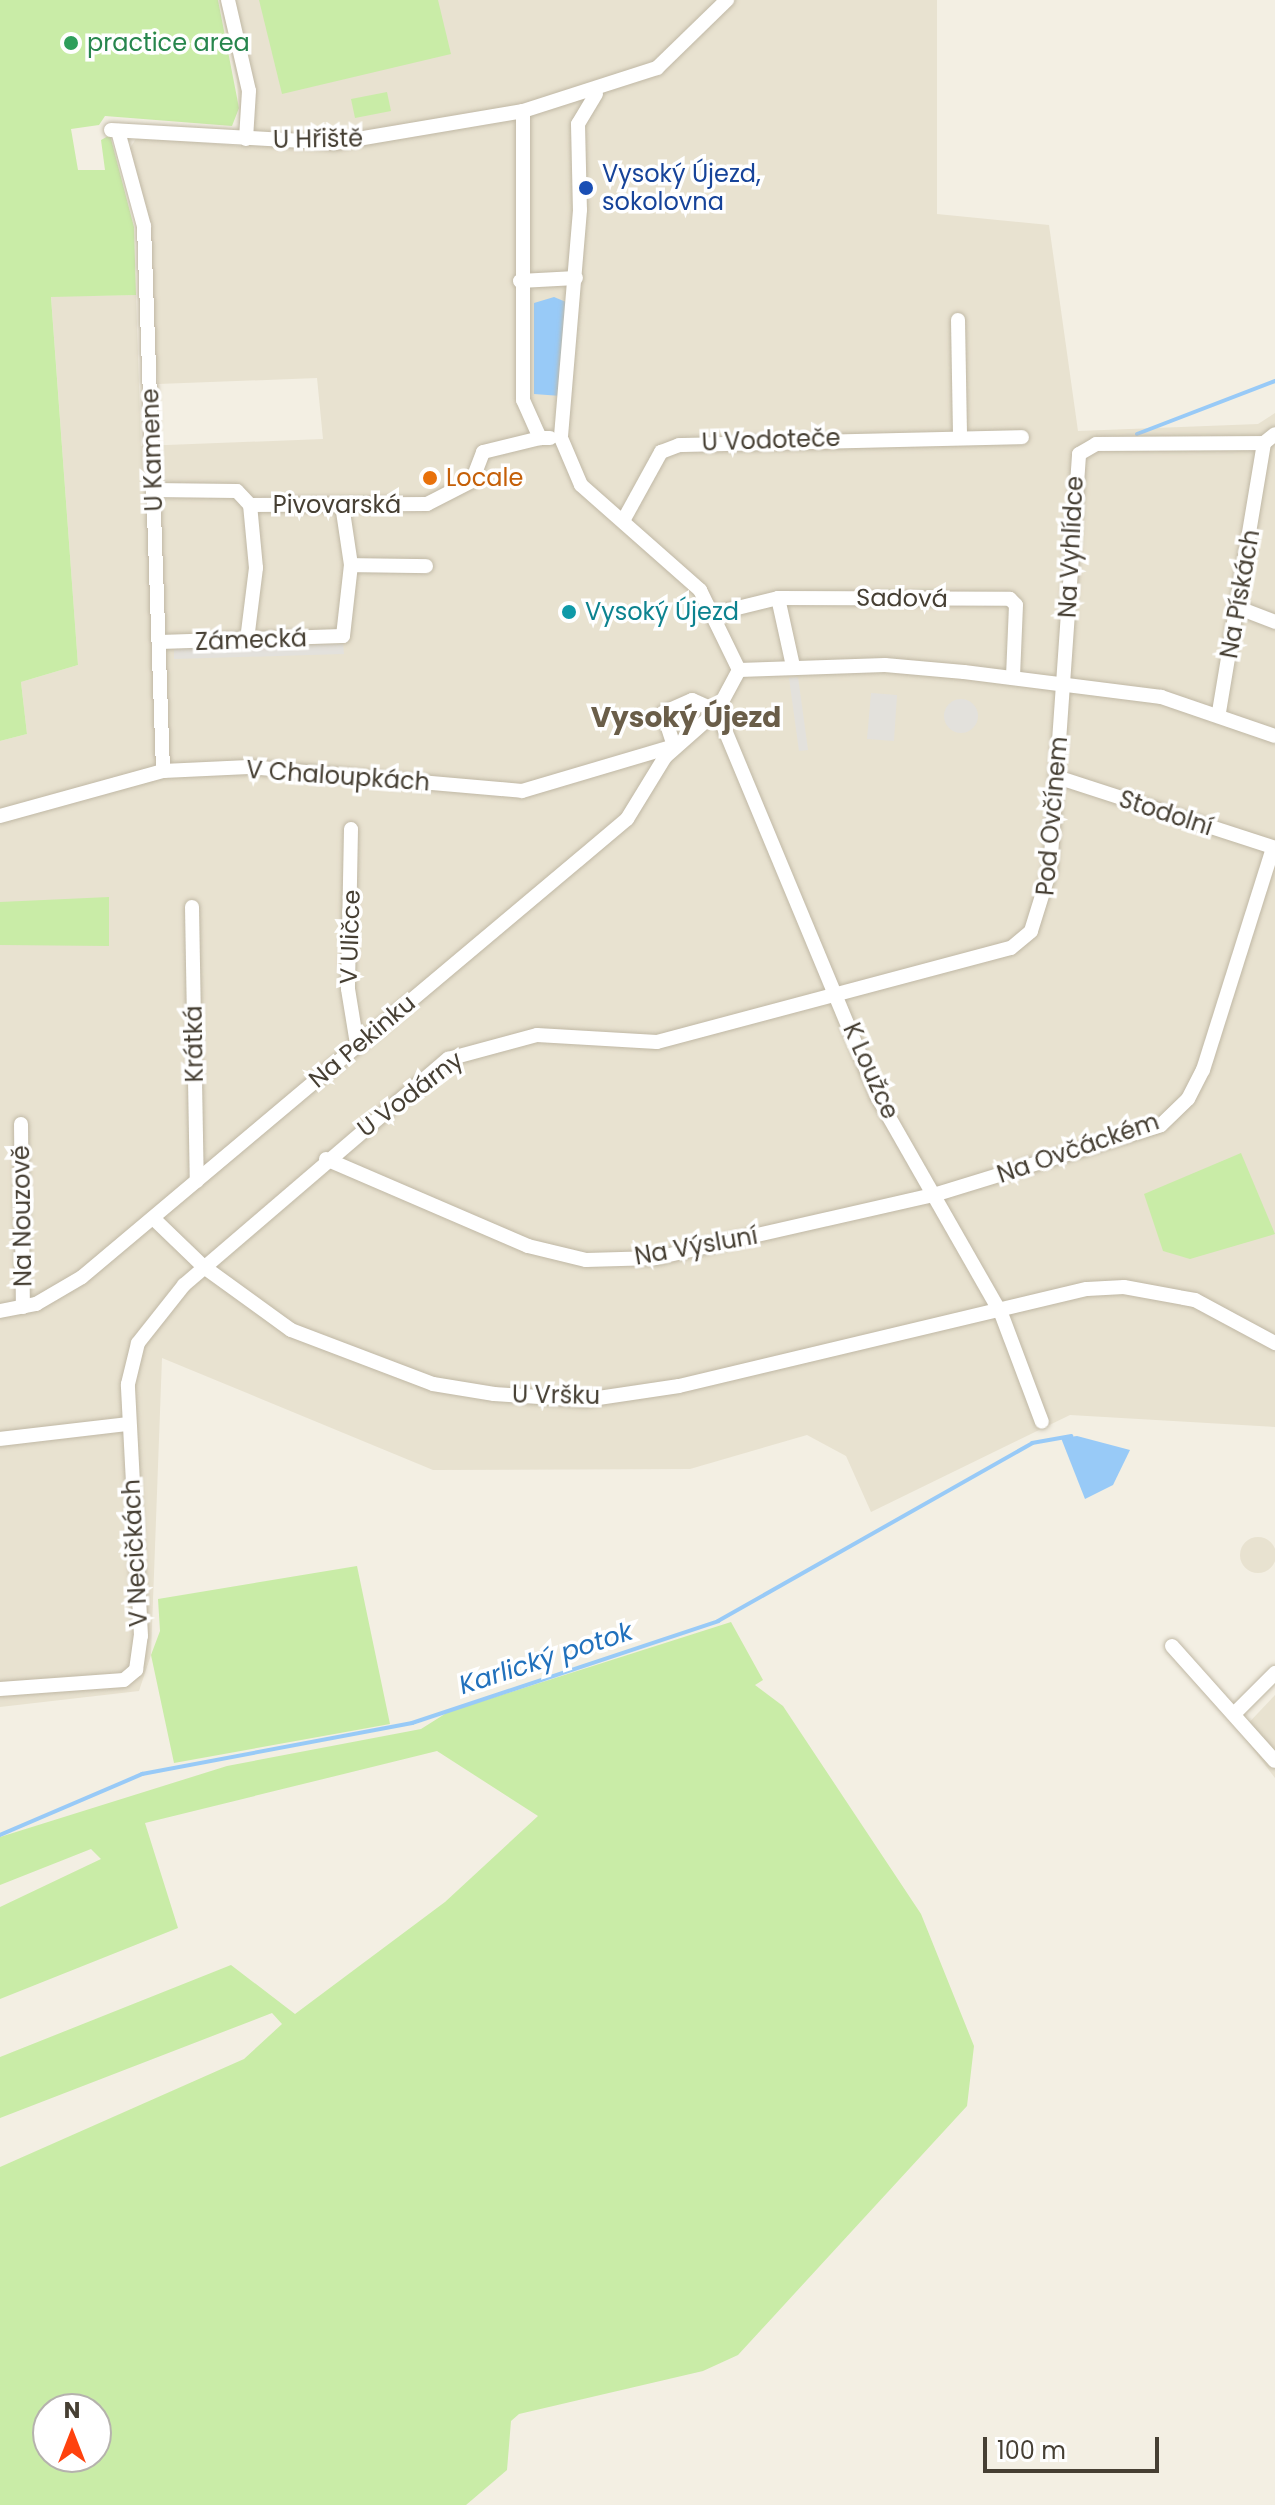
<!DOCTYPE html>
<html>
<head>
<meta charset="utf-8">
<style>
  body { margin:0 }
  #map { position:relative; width:1275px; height:2505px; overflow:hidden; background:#f3efe3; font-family:Poppins,sans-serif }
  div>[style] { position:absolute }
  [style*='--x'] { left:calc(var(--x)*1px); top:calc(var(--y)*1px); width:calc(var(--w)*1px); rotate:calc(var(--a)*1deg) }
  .residential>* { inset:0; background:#e8e2d0 }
  .round { border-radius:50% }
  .green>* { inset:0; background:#c9eca7 }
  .parking>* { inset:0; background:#e3e1dc }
  .water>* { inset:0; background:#98caf7 }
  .stream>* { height:4px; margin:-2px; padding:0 2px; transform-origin:2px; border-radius:2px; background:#98caf7 }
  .roads { filter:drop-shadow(0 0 2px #c0b8a5) drop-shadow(0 0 2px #c0b8a5) }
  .minor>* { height:14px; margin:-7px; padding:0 7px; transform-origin:7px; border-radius:7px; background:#fff }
  .dots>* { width:22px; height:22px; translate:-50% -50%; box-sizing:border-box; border:4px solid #fff; border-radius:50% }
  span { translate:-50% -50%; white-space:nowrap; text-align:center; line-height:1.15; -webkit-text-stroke:7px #fff; paint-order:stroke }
  .leisure-label { font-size:24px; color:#27864d }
  .left { translate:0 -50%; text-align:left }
  .street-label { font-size:24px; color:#463f33 }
  .transit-label { font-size:24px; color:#164399 }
  .food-label { font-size:24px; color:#c56008 }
  .culture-label { font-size:24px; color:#0d838f }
  .water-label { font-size:26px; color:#2171bc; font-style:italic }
  .quarter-label { font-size:28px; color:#6a5e49; font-weight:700 }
  .north { position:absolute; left:32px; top:2393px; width:80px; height:80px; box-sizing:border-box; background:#fff; border:2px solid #b5b2ad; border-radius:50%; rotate:0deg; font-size:22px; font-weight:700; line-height:32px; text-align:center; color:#463f33 }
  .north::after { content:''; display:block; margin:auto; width:28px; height:36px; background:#ff420e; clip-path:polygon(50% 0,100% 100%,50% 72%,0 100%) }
  .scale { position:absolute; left:983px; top:2437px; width:176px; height:36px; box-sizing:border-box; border:4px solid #463f33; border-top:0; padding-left:10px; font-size:24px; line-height:28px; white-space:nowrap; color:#463f33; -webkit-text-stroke:6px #fff; paint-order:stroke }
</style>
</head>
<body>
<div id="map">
  <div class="residential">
    <i style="clip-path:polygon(219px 0,937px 0,937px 214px,1049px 225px,1078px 431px,1258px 424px,1275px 413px,1275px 1427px,1070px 1415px,871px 1512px,846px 1456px,807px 1435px,690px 1469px,433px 1470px,162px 1358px,151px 1655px,139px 1691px,0 1707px,0 741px,27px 734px,21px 682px,78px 665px,51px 296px,136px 295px,141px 446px,323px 439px,317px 378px,158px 384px,143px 197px,130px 148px,137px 137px,241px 146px,237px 80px)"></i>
    <i class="round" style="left:1240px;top:1537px;width:36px;height:36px"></i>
    <i style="clip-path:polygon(1275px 1695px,1275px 1778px,1240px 1732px)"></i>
  </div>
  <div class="green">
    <i style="clip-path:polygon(0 0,218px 0,239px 108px,232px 126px,105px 116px,99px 125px,71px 129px,78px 170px,105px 170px,101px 140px,110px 135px,134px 227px,136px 295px,51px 297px,78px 665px,21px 682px,27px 734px,0 741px)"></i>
    <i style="clip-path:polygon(259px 0,438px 0,451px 54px,282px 94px)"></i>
    <i style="clip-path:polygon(387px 92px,391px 111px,355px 118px,351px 99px)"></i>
    <i style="clip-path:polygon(109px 897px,109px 946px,0 945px,0 902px)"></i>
    <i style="clip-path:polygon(1241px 1153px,1275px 1234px,1190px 1259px,1163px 1251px,1144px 1194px)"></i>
    <i style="clip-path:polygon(357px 1566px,390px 1724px,174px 1763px,151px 1655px,160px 1631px,158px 1599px)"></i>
    <i style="clip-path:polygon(evenodd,731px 1622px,763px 1680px,755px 1685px,783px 1706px,921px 1914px,974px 2046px,967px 2106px,738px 2355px,703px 2371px,519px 2414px,511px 2421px,507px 2470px,466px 2505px,0 2505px,0 2167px,244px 2059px,282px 2024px,272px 2013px,0 2118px,0 2057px,231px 1965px,295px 2014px,445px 1902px,538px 1816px,437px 1751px,145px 1823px,178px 1928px,0 1999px,0 1907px,101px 1859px,91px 1849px,0 1885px,0 1837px,227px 1766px,421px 1729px,448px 1712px,731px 1622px,48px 2409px,96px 2409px,96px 2457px,48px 2457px,48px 2409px)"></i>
  </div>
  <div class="parking">
    <i style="clip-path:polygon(343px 644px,344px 654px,174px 659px,174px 647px)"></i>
    <i style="clip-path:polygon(798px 677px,808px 750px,799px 751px,789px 678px)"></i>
    <i style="clip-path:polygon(871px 693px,897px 695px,894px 741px,867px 739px)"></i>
    <i class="round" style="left:944px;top:699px;width:34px;height:34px"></i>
  </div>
  <div class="water">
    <i style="clip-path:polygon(554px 297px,566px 302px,561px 396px,534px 394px,534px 303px)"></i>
    <i style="clip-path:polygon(1077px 1436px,1130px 1450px,1113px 1485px,1085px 1499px,1061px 1438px)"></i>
  </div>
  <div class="stream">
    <i style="--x:1137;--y:434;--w:148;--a:-21"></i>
    <i style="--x:0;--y:1835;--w:155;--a:-23.2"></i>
    <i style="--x:142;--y:1774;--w:275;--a:-10.7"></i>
    <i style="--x:412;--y:1723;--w:323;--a:-18.4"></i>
    <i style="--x:718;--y:1621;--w:361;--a:-29.5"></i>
    <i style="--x:1032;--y:1443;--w:40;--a:-10"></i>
  </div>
  <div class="roads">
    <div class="minor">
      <i style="--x:228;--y:0;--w:93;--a:77"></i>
      <i style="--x:249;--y:91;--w:48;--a:93.6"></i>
      <i style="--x:596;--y:94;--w:35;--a:121"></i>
      <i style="--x:578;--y:124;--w:86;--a:88.7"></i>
      <i style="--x:580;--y:210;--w:229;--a:94.8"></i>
      <i style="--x:561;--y:438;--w:51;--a:66.9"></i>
      <i style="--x:581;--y:485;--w:159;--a:41.4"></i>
      <i style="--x:700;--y:590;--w:89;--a:64"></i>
      <i style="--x:523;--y:111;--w:289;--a:90"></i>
      <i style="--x:523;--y:400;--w:42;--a:65.9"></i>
      <i style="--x:540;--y:438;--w:10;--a:0"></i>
      <i style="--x:111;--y:130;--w:223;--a:3.3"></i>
      <i style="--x:334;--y:143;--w:192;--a:-9.6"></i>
      <i style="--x:523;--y:111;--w:141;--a:-17.8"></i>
      <i style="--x:657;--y:68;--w:98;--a:-44.2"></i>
      <i style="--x:118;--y:131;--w:98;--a:74.7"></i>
      <i style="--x:144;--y:226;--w:545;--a:88"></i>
      <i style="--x:520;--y:281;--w:56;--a:-3.1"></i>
      <i style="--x:958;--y:320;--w:117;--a:89"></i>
      <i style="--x:153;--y:490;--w:84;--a:0.7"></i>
      <i style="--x:237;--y:491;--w:19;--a:47"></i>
      <i style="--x:623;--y:521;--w:79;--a:-61.2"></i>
      <i style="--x:661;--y:452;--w:19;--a:-21"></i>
      <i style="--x:679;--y:445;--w:343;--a:-1.3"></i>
      <i style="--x:351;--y:565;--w:75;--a:0.8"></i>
      <i style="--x:778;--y:598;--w:70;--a:77.6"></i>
      <i style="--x:1239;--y:608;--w:39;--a:21"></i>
      <i style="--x:713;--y:614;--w:67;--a:-13.8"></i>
      <i style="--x:778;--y:598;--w:232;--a:0.2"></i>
      <i style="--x:1010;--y:599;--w:8;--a:45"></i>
      <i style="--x:1016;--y:605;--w:73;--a:92.4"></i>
      <i style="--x:247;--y:640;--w:73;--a:-82.9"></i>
      <i style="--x:256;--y:568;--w:63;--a:-95.4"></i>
      <i style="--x:250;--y:505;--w:177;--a:-0.3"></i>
      <i style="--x:427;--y:504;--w:51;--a:-27.1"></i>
      <i style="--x:472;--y:481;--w:31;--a:-69"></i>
      <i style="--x:483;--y:452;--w:59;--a:-13.8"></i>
      <i style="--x:159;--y:642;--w:184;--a:-1.9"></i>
      <i style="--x:343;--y:636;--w:71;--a:-83.6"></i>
      <i style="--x:351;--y:565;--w:61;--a:-98.5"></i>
      <i style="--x:739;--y:670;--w:146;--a:-2"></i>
      <i style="--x:885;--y:665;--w:79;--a:5.1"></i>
      <i style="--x:964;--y:672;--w:199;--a:7.2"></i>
      <i style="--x:1161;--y:697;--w:120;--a:18.9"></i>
      <i style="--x:717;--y:711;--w:417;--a:67.4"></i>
      <i style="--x:877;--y:1096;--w:250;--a:60.3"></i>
      <i style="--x:1001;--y:1313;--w:116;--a:69.4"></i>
      <i style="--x:1219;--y:712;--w:273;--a:-80.5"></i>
      <i style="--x:1264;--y:443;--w:14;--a:-39"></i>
      <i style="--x:674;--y:746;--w:35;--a:-108"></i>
      <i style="--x:663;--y:713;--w:32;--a:-24"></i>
      <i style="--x:692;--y:700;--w:27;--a:24"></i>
      <i style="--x:1057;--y:777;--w:229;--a:18"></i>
      <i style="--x:0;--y:816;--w:169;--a:-15.4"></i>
      <i style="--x:163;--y:771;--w:86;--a:-2.7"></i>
      <i style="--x:249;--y:767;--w:274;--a:5"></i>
      <i style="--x:522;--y:791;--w:159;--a:-16.5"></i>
      <i style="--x:351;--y:829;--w:160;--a:91.1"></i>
      <i style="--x:348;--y:989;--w:56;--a:80.7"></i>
      <i style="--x:192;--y:907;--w:274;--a:89"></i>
      <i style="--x:21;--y:1124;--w:183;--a:89.4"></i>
      <i style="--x:326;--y:1159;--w:220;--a:23.3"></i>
      <i style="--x:528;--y:1246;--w:60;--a:13.6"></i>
      <i style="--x:586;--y:1260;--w:70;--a:-1.6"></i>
      <i style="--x:656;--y:1258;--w:288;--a:-12.8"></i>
      <i style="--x:937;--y:1194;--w:234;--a:-17.1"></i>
      <i style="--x:1161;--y:1125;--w:37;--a:-44"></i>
      <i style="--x:1188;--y:1099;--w:33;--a:-63"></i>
      <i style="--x:1203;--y:1070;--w:233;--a:-72.5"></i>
      <i style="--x:153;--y:1218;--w:71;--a:43.9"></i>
      <i style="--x:204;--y:1267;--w:107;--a:35.9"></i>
      <i style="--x:291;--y:1330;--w:152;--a:20.8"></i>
      <i style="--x:433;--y:1384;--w:62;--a:9.3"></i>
      <i style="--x:494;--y:1394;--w:91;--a:3.8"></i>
      <i style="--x:585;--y:1400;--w:95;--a:-8.5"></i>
      <i style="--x:679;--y:1386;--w:419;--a:-13.4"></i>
      <i style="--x:1087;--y:1289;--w:37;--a:-3"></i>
      <i style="--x:1124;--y:1287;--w:72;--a:10.4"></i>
      <i style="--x:1195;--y:1300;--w:91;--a:28.3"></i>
      <i style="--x:0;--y:1311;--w:37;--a:-11"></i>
      <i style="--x:36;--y:1304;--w:53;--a:-30.4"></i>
      <i style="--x:82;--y:1277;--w:712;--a:-40.04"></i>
      <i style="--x:627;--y:819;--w:73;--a:-58.5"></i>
      <i style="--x:665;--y:757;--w:69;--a:-41.5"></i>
      <i style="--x:717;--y:711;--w:47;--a:-61.8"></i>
      <i style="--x:0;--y:1439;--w:129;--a:-6.7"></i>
      <i style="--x:1172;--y:1646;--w:154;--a:48.2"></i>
      <i style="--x:0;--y:1689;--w:124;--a:-4.2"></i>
      <i style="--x:124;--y:1680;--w:16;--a:-40"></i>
      <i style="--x:136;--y:1670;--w:34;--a:-82"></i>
      <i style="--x:141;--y:1636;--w:252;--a:-93"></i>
      <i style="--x:128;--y:1384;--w:42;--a:-76.3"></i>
      <i style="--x:138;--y:1343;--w:74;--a:-51.6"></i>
      <i style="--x:184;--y:1285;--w:348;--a:-40.6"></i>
      <i style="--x:448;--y:1059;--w:92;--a:-15.1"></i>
      <i style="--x:537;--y:1035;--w:120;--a:3.3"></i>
      <i style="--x:657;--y:1042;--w:366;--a:-14.9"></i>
      <i style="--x:1011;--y:948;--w:26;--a:-40"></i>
      <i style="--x:1031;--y:931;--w:64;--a:-72.7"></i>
      <i style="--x:1050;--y:870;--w:417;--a:-86"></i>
      <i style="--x:1079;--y:454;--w:20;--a:-30"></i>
      <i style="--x:1096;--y:444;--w:168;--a:-0.3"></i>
      <i style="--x:1235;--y:1713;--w:57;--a:-45"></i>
    </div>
  </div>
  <div class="dots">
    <i style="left:71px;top:43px;background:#2e9e5b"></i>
    <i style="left:586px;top:188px;background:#1a4fb4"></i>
    <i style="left:430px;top:478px;background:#e8710a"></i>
    <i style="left:569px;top:612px;background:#0f9aa8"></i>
  </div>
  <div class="leisure-label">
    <span class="left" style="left:87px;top:43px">practice area</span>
  </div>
  <div class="street-label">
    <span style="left:318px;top:139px;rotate:-1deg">U Hřiště</span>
    <span style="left:771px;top:440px;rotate:-2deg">U Vodoteče</span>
    <span style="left:152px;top:450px;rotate:-92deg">U Kamene</span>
    <span style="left:337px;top:505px">Pivovarská</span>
    <span style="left:1071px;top:547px;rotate:-87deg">Na Vyhlídce</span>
    <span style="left:1240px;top:594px;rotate:-80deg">Na Pískách</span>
    <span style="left:902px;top:598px;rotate:1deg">Sadová</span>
    <span style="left:251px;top:640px;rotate:-2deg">Zámecká</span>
    <span style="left:338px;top:776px;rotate:4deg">V Chaloupkách</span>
    <span style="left:1166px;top:813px;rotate:18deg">Stodolní</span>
    <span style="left:1052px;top:816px;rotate:-85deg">Pod Ovčínem</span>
    <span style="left:350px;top:937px;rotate:-88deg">V Uličce</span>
    <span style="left:362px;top:1041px;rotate:-40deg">Na Pekinku</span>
    <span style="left:194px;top:1044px;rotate:-91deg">Krátká</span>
    <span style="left:871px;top:1071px;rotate:66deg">K Loužce</span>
    <span style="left:410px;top:1094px;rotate:-37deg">U Vodárny</span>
    <span style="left:1078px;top:1148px;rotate:-19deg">Na Ovčáckém</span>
    <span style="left:22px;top:1216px;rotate:-91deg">Na Nouzově</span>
    <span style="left:696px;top:1246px;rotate:-10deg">Na Výsluní</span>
    <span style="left:556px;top:1395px;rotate:1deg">U Vršku</span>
    <span style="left:135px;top:1553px;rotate:-93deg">V Necičkách</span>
  </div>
  <div class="transit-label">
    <span class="left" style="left:602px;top:188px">Vysoký Újezd,<br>sokolovna</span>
  </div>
  <div class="food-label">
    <span class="left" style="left:446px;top:478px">Locale</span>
  </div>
  <div class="culture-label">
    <span class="left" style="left:585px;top:612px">Vysoký Újezd</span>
  </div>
  <div class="water-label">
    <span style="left:546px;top:1659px;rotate:-18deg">Karlický potok</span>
  </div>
  <div class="quarter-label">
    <span style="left:686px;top:718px">Vysoký Újezd</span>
  </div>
  <div class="north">N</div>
  <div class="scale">100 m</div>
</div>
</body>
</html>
